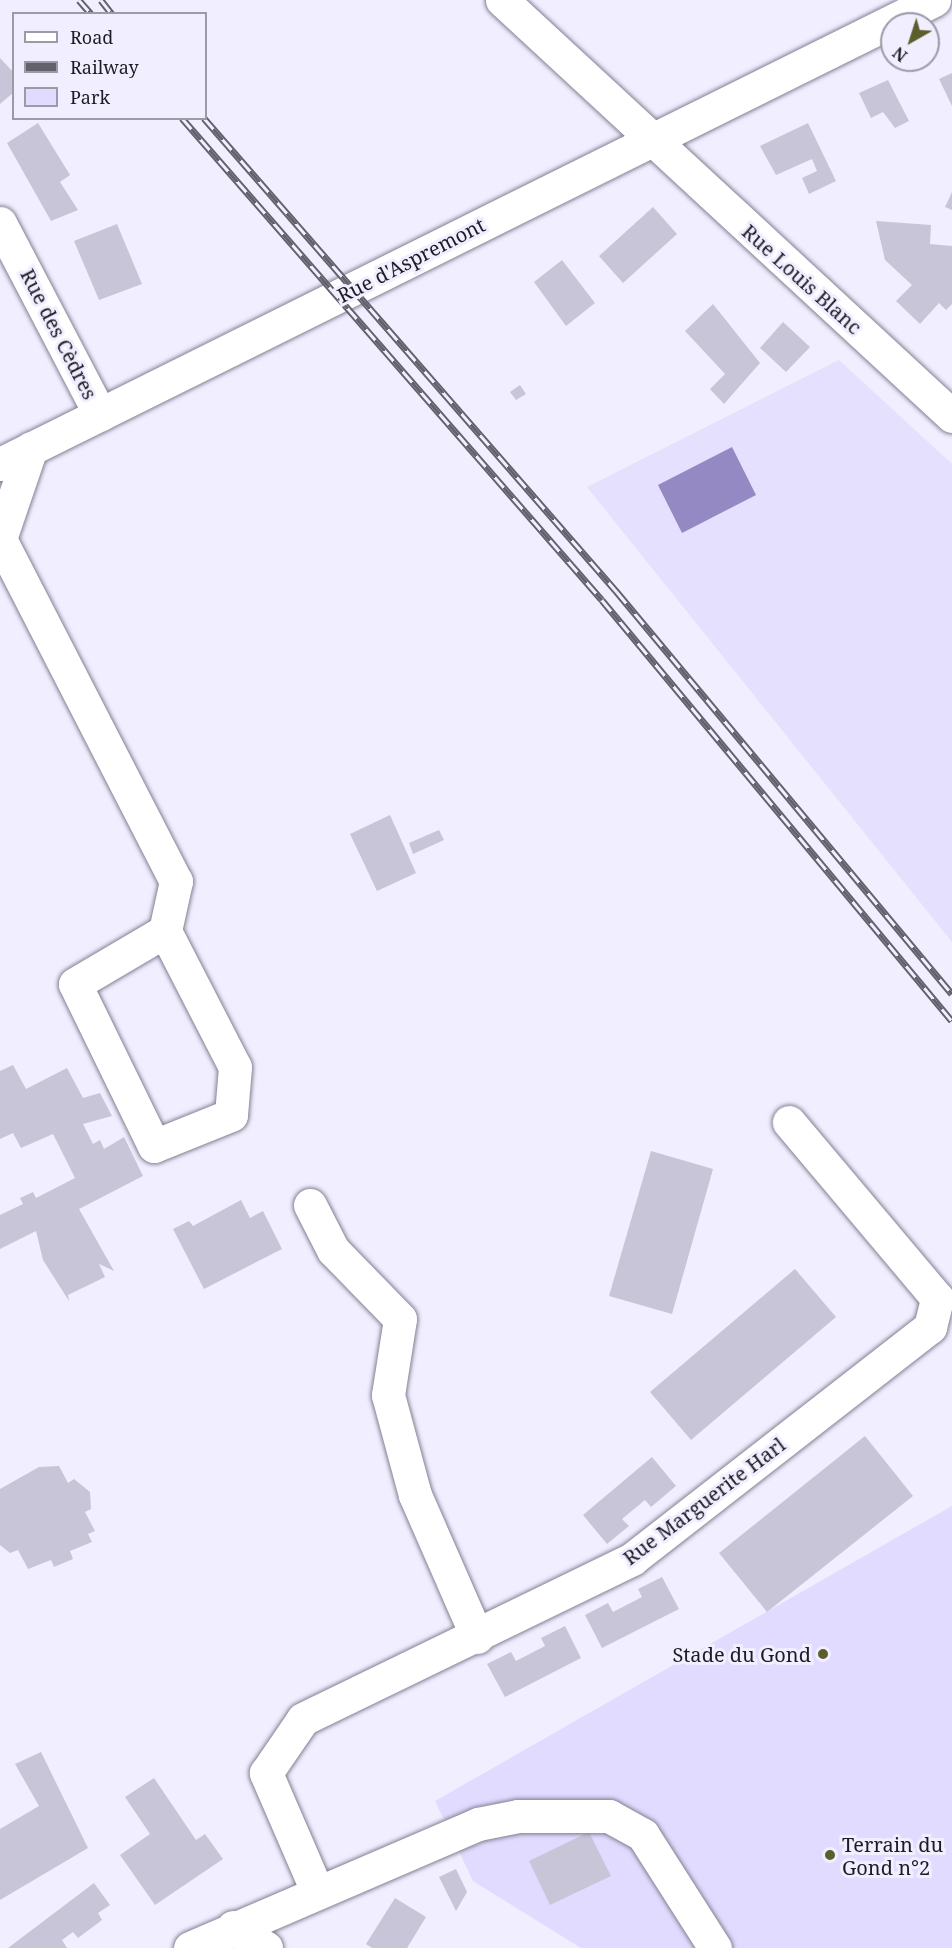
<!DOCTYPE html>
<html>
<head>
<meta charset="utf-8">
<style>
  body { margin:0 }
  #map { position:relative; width:952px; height:1948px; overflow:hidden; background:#f0eeff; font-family:"Noto Serif",serif }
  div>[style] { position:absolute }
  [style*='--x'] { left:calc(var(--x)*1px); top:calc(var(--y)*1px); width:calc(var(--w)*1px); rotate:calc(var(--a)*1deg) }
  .built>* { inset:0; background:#e4e0fd }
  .green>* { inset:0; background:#e1dbff }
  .water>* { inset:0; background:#9489c3 }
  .building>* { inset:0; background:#c8c5d9 }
  .roads { filter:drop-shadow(0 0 2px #838093) drop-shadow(0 0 2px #838093) }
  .minor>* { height:33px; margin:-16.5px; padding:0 16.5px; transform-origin:16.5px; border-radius:16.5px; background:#fff }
  .major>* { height:33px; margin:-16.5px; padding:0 16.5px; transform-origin:16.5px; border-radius:16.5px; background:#fff }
  .rail>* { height:7px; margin-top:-3.5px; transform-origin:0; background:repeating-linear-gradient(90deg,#f0eeff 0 14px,#62616c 0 28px); box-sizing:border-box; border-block:2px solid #62616c }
  .dots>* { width:16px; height:16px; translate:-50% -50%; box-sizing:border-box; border:3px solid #f0eeff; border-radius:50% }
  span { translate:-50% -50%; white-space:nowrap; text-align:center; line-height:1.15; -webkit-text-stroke:6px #f0eeff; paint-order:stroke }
  .street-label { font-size:20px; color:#1d1c24 }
  .poi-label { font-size:20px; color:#1d1c24 }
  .right { translate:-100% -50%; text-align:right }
  .left { translate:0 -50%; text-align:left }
  .legend { position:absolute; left:12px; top:12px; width:195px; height:108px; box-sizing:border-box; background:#f0eeff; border:2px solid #9c9aa7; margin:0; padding:8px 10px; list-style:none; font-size:18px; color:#1d1c24 }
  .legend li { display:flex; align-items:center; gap:12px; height:30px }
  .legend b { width:30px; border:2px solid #9c9aa7 }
  .north { position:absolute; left:880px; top:12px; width:60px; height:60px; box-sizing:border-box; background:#f0eeff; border:2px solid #9c9aa7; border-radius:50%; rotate:219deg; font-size:16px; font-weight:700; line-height:24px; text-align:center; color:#1d1c24 }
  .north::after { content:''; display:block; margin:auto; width:21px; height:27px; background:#5c5f2d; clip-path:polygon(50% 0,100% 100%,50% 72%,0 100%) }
</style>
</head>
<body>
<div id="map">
  <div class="built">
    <i style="clip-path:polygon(839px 360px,952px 464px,952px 942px,587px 487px)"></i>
  </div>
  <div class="green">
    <i style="clip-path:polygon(952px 1506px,952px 1948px,581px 1948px,473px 1881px,435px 1801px)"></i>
  </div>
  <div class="water">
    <i style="clip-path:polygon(732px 447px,756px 495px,682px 533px,658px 485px)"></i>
  </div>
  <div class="building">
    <i style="clip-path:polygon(0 58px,14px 73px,14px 92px,0 104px)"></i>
    <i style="clip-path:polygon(952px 73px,952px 106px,939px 79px)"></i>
    <i style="clip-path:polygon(888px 80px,909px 121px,895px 128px,883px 112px,871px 118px,859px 93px)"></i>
    <i style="clip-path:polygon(38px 123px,70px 175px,60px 182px,78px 210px,51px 221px,7px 143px)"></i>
    <i style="clip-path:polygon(808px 123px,836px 181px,809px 194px,802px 178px,817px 171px,812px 159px,776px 175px,760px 146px)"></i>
    <i style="clip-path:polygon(952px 192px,952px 210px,945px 207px)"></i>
    <i style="clip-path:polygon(653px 207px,677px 234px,623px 283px,599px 256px)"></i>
    <i style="clip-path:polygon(876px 221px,931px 225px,930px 244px,952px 246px,952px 304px,946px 310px,939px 303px,920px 324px,896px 301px,912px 285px,885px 260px)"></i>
    <i style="clip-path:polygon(117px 224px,142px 284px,99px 300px,74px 241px)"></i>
    <i style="clip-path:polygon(562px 260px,595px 303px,566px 326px,534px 282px)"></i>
    <i style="clip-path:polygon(713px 304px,760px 363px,724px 404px,710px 389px,725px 374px,685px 331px)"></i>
    <i style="clip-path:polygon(783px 322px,810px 347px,786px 372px,760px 348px)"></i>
    <i style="clip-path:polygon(520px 385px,526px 394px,516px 400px,510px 392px)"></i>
    <i style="clip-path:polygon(390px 815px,416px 873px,377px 891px,350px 834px)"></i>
    <i style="clip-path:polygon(439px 830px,444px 840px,413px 854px,409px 843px)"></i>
    <i style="clip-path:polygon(13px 1065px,26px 1089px,67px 1068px,83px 1098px,100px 1093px,112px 1116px,83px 1124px,93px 1144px,100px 1140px,104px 1149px,124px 1137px,143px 1176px,79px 1209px,114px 1271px,99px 1264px,105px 1277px,68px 1295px,69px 1301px,43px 1260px,36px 1231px,0 1249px,0 1215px,23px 1204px,20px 1198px,33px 1192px,36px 1198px,75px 1178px,53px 1134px,21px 1148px,13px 1133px,0 1139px,0 1071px)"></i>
    <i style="clip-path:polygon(651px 1151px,713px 1169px,672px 1314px,609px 1296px)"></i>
    <i style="clip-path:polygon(241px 1200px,250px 1218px,263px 1211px,282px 1249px,204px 1289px,173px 1229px,189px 1221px,193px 1226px)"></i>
    <i style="clip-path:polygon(795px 1269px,836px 1317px,691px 1440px,650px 1392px)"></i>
    <i style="clip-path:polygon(865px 1436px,913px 1496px,767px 1612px,719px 1553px)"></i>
    <i style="clip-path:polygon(652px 1457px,676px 1486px,651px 1507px,645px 1500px,622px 1519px,629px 1526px,607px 1544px,583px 1515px)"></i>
    <i style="clip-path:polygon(59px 1466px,68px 1483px,74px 1479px,90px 1492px,91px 1509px,85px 1512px,95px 1531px,88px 1534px,92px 1542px,70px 1551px,73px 1559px,54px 1567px,51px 1560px,28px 1569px,18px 1550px,10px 1553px,0 1545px,0 1489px,39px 1467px)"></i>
    <i style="clip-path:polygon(662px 1577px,679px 1609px,602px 1648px,585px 1615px,608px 1603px,613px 1612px,642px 1597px,638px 1589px)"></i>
    <i style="clip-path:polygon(565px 1626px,581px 1658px,505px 1697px,487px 1664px,511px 1652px,516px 1661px,545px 1646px,541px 1638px)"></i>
    <i style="clip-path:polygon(41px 1752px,88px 1848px,0 1900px,0 1829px,39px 1806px,15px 1764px)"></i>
    <i style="clip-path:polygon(154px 1778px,196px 1840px,205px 1834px,223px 1859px,155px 1905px,120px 1855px,150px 1834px,125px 1797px)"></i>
    <i style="clip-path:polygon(589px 1832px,611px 1876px,550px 1905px,529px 1861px)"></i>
    <i style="clip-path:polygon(456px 1869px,467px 1892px,456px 1911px,439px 1877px)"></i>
    <i style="clip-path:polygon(94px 1883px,110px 1905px,98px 1913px,102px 1920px,78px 1938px,73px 1932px,62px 1940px,67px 1948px,8px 1948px)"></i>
    <i style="clip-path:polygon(395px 1898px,426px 1917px,407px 1948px,372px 1948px,366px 1944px)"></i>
  </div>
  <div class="roads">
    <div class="minor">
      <i style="--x:0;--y:223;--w:216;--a:62.4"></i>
      <i style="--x:0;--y:539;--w:385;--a:62.8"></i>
      <i style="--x:176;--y:881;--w:51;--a:102.4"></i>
      <i style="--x:165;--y:931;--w:153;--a:62.8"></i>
      <i style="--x:235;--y:1067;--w:48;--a:94.8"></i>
      <i style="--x:231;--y:1115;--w:83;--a:158.1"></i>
      <i style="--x:154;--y:1146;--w:180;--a:-116"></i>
      <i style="--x:75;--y:984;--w:104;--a:-30.5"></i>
      <i style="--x:0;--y:539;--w:96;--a:-71.2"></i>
      <i style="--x:310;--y:1205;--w:51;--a:62.9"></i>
      <i style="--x:333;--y:1250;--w:96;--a:45.8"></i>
      <i style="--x:400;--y:1319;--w:77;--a:99"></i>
      <i style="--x:388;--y:1395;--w:104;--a:74.9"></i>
      <i style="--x:415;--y:1495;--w:155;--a:66.4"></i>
      <i style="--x:317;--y:1891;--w:129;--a:-113.4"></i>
      <i style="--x:266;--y:1773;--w:65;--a:-55.6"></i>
      <i style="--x:303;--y:1719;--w:366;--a:-25.9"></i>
      <i style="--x:632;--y:1559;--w:378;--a:-37.9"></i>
      <i style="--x:930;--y:1327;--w:30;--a:-76"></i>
      <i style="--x:937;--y:1298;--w:230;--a:-130.1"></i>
      <i style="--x:233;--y:1927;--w:39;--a:32"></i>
      <i style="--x:190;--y:1948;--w:314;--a:-23.3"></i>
      <i style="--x:478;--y:1824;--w:41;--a:-11.3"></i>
      <i style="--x:518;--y:1816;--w:91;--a:0"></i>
      <i style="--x:609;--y:1816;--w:39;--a:29"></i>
      <i style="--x:643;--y:1835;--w:134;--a:57.5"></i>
    </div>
    <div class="major">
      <i style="--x:502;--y:0;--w:613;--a:42.75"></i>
      <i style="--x:0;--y:464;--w:1043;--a:-26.42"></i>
    </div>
  </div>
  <div class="rail">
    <i style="--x:79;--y:0;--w:18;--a:49"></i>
    <i style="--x:101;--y:0;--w:18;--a:52"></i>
    <i style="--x:182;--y:118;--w:639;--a:48.93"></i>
    <i style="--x:602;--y:600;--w:547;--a:50.26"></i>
    <i style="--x:204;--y:118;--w:629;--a:48.93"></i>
    <i style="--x:617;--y:592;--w:523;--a:50.19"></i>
  </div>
  <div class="dots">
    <i style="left:823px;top:1654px;background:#5c5f2d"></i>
    <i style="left:830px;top:1855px;background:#5c5f2d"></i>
  </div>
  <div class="street-label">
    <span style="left:411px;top:260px;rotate:-27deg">Rue d'Aspremont</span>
    <span style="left:802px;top:279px;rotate:42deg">Rue Louis Blanc</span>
    <span style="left:59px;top:334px;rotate:63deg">Rue des Cèdres</span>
    <span style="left:704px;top:1501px;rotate:-37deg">Rue Marguerite Harl</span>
  </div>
  <div class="poi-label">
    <span class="right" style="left:811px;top:1654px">Stade du Gond</span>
    <span class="left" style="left:842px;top:1856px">Terrain du<br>Gond n°2</span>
  </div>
  <ul class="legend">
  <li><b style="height:8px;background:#fff"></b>Road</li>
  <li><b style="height:8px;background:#62616c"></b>Railway</li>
  <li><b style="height:16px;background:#e1dbff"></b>Park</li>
  </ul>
  <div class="north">N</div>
</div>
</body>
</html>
